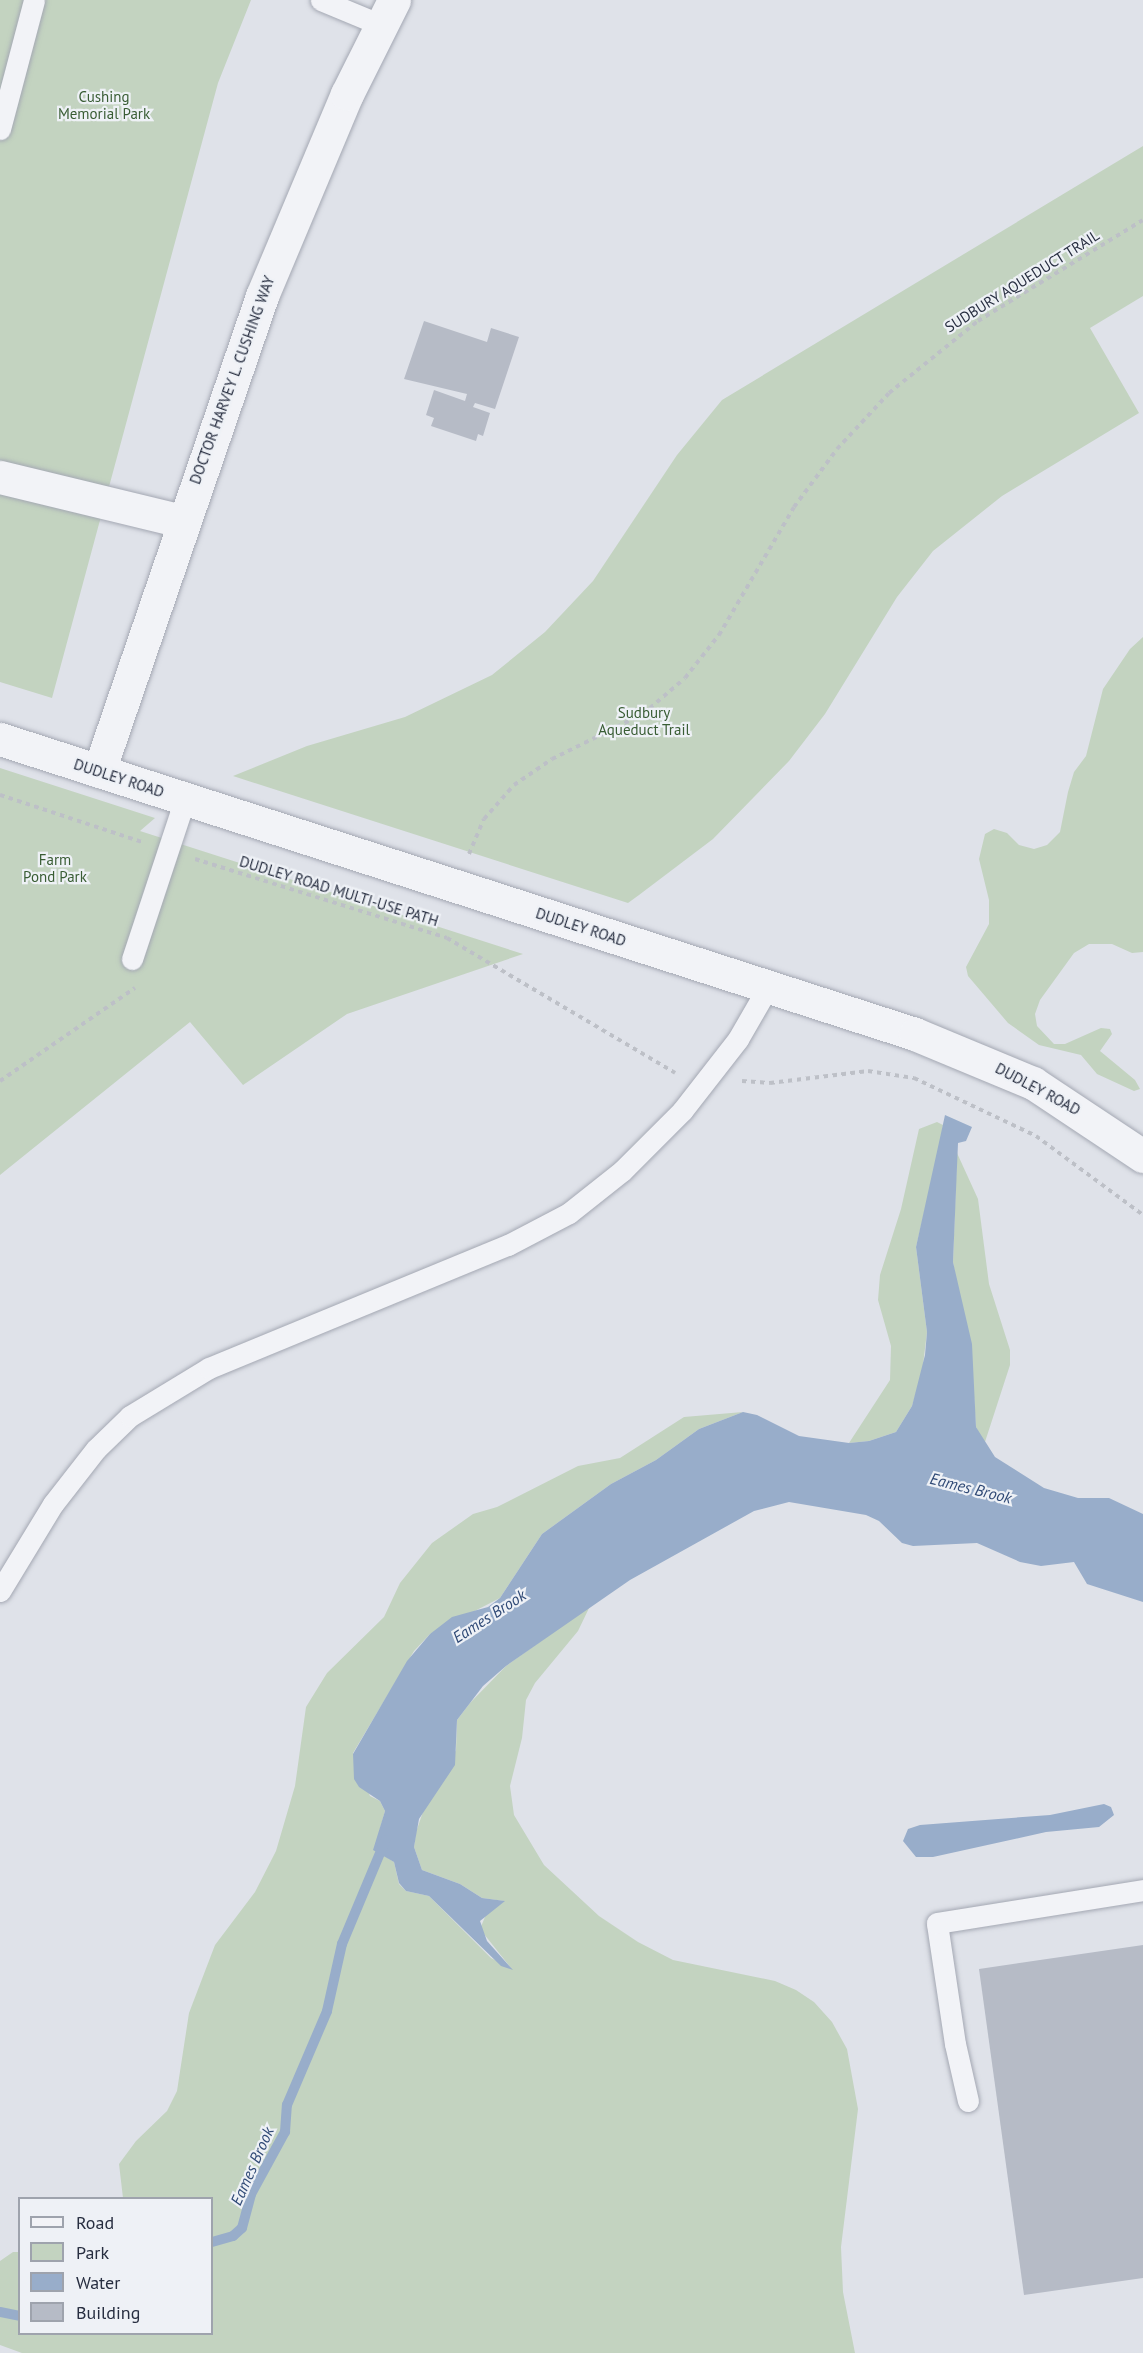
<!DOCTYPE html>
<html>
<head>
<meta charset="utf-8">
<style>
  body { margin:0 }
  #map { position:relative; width:1143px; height:2353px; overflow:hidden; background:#dfe2e9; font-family:"PT Sans",sans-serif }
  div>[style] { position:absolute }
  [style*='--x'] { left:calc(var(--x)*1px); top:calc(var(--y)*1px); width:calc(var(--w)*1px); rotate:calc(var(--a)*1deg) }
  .green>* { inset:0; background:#c3d3c0 }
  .water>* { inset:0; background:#98adca }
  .stream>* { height:10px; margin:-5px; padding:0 5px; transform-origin:5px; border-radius:5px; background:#98adca }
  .building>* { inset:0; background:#b6bbc6 }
  .path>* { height:4px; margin-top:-2px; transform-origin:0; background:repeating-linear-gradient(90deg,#bdc0c7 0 4.5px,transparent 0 9px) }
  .roads { filter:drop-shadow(0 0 2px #a4a8b3) drop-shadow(0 0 2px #a4a8b3) }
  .service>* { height:21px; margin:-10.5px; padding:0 10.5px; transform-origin:10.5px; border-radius:10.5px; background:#f2f3f7 }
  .minor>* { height:33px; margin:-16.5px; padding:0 16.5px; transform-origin:16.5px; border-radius:16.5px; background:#f2f3f7 }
  .tertiary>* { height:33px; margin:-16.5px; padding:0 16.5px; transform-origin:16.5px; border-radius:16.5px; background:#f2f3f7 }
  span { translate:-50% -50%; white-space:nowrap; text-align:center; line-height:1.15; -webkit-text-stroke:4.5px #eef1f6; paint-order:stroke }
  .park-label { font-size:15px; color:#395d34 }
  .street-label { font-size:15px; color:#272e40 }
  .water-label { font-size:16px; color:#304a76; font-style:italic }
  .legend { position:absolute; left:18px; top:2197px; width:195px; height:138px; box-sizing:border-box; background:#eef1f6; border:2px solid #9ea3ad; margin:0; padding:8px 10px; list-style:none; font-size:18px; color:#272e40 }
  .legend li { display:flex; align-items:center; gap:12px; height:30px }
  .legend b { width:30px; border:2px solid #9ea3ad }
</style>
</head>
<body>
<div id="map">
  <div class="green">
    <i style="clip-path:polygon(0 0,251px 0,218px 83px,52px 698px,0 682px)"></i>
    <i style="clip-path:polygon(1143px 146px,1143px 296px,1090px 328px,1139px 413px,1002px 496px,933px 551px,897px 597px,825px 714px,789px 761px,713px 839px,639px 895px,628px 903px,233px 776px,307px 746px,405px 717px,492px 675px,545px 632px,593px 581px,677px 455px,722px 400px)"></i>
    <i style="clip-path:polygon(1143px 637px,1143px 952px,1132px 953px,1112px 944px,1089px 944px,1074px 953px,1040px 1000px,1035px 1014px,1037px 1026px,1054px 1044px,1065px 1044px,1101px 1028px,1110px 1029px,1112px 1034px,1100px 1051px,1135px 1080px,1140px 1089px,1134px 1091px,1097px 1074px,1081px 1055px,1039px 1045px,1008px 1023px,968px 976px,966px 967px,989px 924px,989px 900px,979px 859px,985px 834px,994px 829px,1007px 833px,1019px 845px,1034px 849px,1047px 845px,1060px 832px,1068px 792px,1074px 772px,1086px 756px,1103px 689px,1130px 649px)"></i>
    <i style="clip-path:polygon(0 768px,155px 818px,140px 831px,523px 954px,347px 1014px,243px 1085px,190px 1022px,0 1175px)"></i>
    <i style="clip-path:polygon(937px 1122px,943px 1125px,940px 1146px,916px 1247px,927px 1332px,922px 1373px,912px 1406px,896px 1432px,869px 1441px,849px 1443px,890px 1380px,891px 1346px,878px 1300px,880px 1275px,901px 1209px,919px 1129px)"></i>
    <i style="clip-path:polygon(957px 1153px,978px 1199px,989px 1284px,1010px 1350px,1010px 1365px,984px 1445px,976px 1427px,973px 1382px,953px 1262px)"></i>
    <i style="clip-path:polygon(743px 1412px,699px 1429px,656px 1460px,611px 1484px,542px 1534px,500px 1598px,430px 1634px,414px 1651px,353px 1753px,370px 1796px,380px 1801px,385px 1811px,379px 1832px,380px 1853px,394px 1862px,399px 1884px,406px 1891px,429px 1896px,491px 1958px,511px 1968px,480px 1929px,487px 1912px,504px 1901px,482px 1898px,460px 1884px,422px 1870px,414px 1847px,416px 1832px,425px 1806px,456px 1750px,457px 1720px,470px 1703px,506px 1666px,590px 1606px,578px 1631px,535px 1683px,526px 1700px,522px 1738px,510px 1786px,514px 1815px,544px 1865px,599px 1916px,638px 1942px,673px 1960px,775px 1981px,796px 1990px,814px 2002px,832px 2022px,847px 2049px,858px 2109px,841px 2247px,843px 2292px,855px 2353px,22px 2353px,0 2345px,0 2261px,13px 2252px,19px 2252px,20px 2334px,212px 2334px,212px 2198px,123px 2198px,119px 2164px,136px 2141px,167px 2111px,177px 2091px,189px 2013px,215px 1945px,255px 1892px,276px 1851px,295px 1786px,306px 1707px,327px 1673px,384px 1617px,400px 1583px,432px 1543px,473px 1514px,497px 1507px,578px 1466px,620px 1458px,684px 1417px)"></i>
  </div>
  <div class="water">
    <i style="clip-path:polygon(945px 1115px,972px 1127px,966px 1141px,958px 1143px,953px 1262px,972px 1344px,976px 1427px,995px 1457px,1044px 1488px,1078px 1498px,1109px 1498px,1143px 1514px,1143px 1602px,1087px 1584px,1074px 1562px,1041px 1566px,1020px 1562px,977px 1543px,913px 1546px,902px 1543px,879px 1521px,866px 1515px,789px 1502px,754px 1511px,630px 1580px,506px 1666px,483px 1686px,457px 1720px,455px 1765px,419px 1819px,414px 1847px,422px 1870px,460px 1884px,482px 1898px,505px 1901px,480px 1921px,487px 1941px,513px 1970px,501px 1966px,429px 1896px,406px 1891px,399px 1883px,394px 1862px,373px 1850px,385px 1811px,380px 1801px,359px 1787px,354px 1779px,353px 1754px,407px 1661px,430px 1634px,452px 1617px,488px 1607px,500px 1598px,542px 1534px,611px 1484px,656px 1460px,699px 1429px,743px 1412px,757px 1415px,799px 1436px,849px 1443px,869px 1441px,896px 1432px,912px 1406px,925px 1355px,927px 1332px,916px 1247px)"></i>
    <i style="clip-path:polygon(1104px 1804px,1111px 1807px,1114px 1815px,1099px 1827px,1046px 1832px,933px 1857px,916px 1857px,903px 1841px,908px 1829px,920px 1825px,1050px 1815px)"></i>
  </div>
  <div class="stream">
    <i style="--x:212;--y:2242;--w:22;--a:-16"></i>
    <i style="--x:233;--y:2236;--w:12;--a:-42"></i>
    <i style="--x:242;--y:2228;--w:35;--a:-75"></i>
    <i style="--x:251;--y:2194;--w:71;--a:-61.3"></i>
    <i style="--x:285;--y:2132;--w:27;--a:-86"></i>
    <i style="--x:287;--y:2105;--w:102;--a:-66.9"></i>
    <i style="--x:327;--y:2011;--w:69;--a:-77.4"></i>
    <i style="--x:342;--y:1944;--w:112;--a:-67.3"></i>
    <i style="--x:0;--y:2312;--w:20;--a:11"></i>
  </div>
  <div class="building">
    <i style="clip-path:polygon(424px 321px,487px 342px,491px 328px,519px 337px,495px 409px,475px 403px,473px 407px,490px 413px,483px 436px,478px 434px,476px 441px,431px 426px,434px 418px,426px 415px,434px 390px,465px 401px,467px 394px,404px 379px)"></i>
    <i style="clip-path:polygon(1143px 1945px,1143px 2278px,1024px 2295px,979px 1969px)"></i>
  </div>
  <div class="path">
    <i style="--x:0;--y:795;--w:150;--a:18.3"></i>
    <i style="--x:469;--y:854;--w:38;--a:-67"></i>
    <i style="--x:484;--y:819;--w:45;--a:-48.6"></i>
    <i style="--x:514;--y:785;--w:46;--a:-34.4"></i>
    <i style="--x:552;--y:759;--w:102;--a:-26.3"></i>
    <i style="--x:643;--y:714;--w:55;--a:-40.6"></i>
    <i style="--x:685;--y:678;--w:55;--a:-51.7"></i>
    <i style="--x:719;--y:635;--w:148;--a:-59.6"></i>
    <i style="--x:794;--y:507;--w:72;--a:-53.4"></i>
    <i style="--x:837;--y:449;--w:76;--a:-47.1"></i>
    <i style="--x:889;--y:393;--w:114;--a:-39"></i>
    <i style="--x:978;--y:321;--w:193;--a:-31.5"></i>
    <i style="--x:195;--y:859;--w:264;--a:17.4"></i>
    <i style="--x:447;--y:938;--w:265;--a:30.6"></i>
    <i style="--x:0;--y:1081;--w:164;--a:-34.6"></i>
    <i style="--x:742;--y:1081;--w:28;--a:4"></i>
    <i style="--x:770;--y:1083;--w:99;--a:-7"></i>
    <i style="--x:868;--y:1071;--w:47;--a:8.7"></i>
    <i style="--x:914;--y:1078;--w:135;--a:25.4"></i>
    <i style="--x:1036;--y:1136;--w:133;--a:36.4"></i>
  </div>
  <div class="roads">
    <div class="service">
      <i style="--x:321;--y:0;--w:65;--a:22.6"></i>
      <i style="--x:0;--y:129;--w:133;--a:-75.2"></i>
      <i style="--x:132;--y:959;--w:169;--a:-71.7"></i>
      <i style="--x:0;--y:1591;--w:102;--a:-58.7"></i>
      <i style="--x:53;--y:1504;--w:70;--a:-52"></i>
      <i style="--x:96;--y:1449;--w:47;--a:-44.1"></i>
      <i style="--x:130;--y:1416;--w:92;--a:-31.3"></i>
      <i style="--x:209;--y:1368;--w:323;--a:-22.4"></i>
      <i style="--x:508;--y:1245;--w:69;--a:-27.7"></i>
      <i style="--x:569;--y:1213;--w:68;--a:-38.4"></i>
      <i style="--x:622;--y:1171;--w:85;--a:-45"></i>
      <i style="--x:682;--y:1111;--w:91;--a:-52.1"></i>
      <i style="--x:738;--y:1039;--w:60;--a:-60"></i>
      <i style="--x:968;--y:2101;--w:58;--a:-102.8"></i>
      <i style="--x:955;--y:2044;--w:122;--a:-98.5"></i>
      <i style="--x:937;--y:1923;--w:209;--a:-9.1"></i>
    </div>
    <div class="minor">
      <i style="--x:0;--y:477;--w:187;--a:13.6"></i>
    </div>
    <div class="tertiary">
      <i style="--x:0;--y:739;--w:961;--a:17.87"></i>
      <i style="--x:915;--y:1034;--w:128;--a:22.6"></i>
      <i style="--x:1033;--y:1083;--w:132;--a:33.6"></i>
      <i style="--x:99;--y:771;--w:502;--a:-71.06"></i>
      <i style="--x:262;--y:296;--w:219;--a:-67.2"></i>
      <i style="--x:347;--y:94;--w:105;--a:-63.4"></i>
    </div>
  </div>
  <div class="park-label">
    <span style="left:104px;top:105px">Cushing<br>Memorial Park</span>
    <span style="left:644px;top:721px">Sudbury<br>Aqueduct Trail</span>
    <span style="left:55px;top:868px">Farm<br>Pond Park</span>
  </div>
  <div class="street-label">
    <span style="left:1022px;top:281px;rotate:-32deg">SUDBURY AQUEDUCT TRAIL</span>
    <span style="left:232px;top:380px;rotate:-70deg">DOCTOR HARVEY L. CUSHING WAY</span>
    <span style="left:119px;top:778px;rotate:18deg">DUDLEY ROAD</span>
    <span style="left:339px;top:891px;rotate:17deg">DUDLEY ROAD MULTI-USE PATH</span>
    <span style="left:581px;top:927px;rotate:18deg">DUDLEY ROAD</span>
    <span style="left:1038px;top:1089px;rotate:28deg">DUDLEY ROAD</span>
  </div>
  <div class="water-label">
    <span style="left:971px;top:1488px;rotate:14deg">Eames Brook</span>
    <span style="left:489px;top:1616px;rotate:-33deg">Eames Brook</span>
    <span style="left:252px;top:2166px;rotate:-66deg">Eames Brook</span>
  </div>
  <ul class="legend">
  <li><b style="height:8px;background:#f2f3f7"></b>Road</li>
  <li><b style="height:16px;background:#c3d3c0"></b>Park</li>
  <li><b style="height:16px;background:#98adca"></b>Water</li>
  <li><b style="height:16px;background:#b6bbc6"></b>Building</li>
  </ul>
</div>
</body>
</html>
